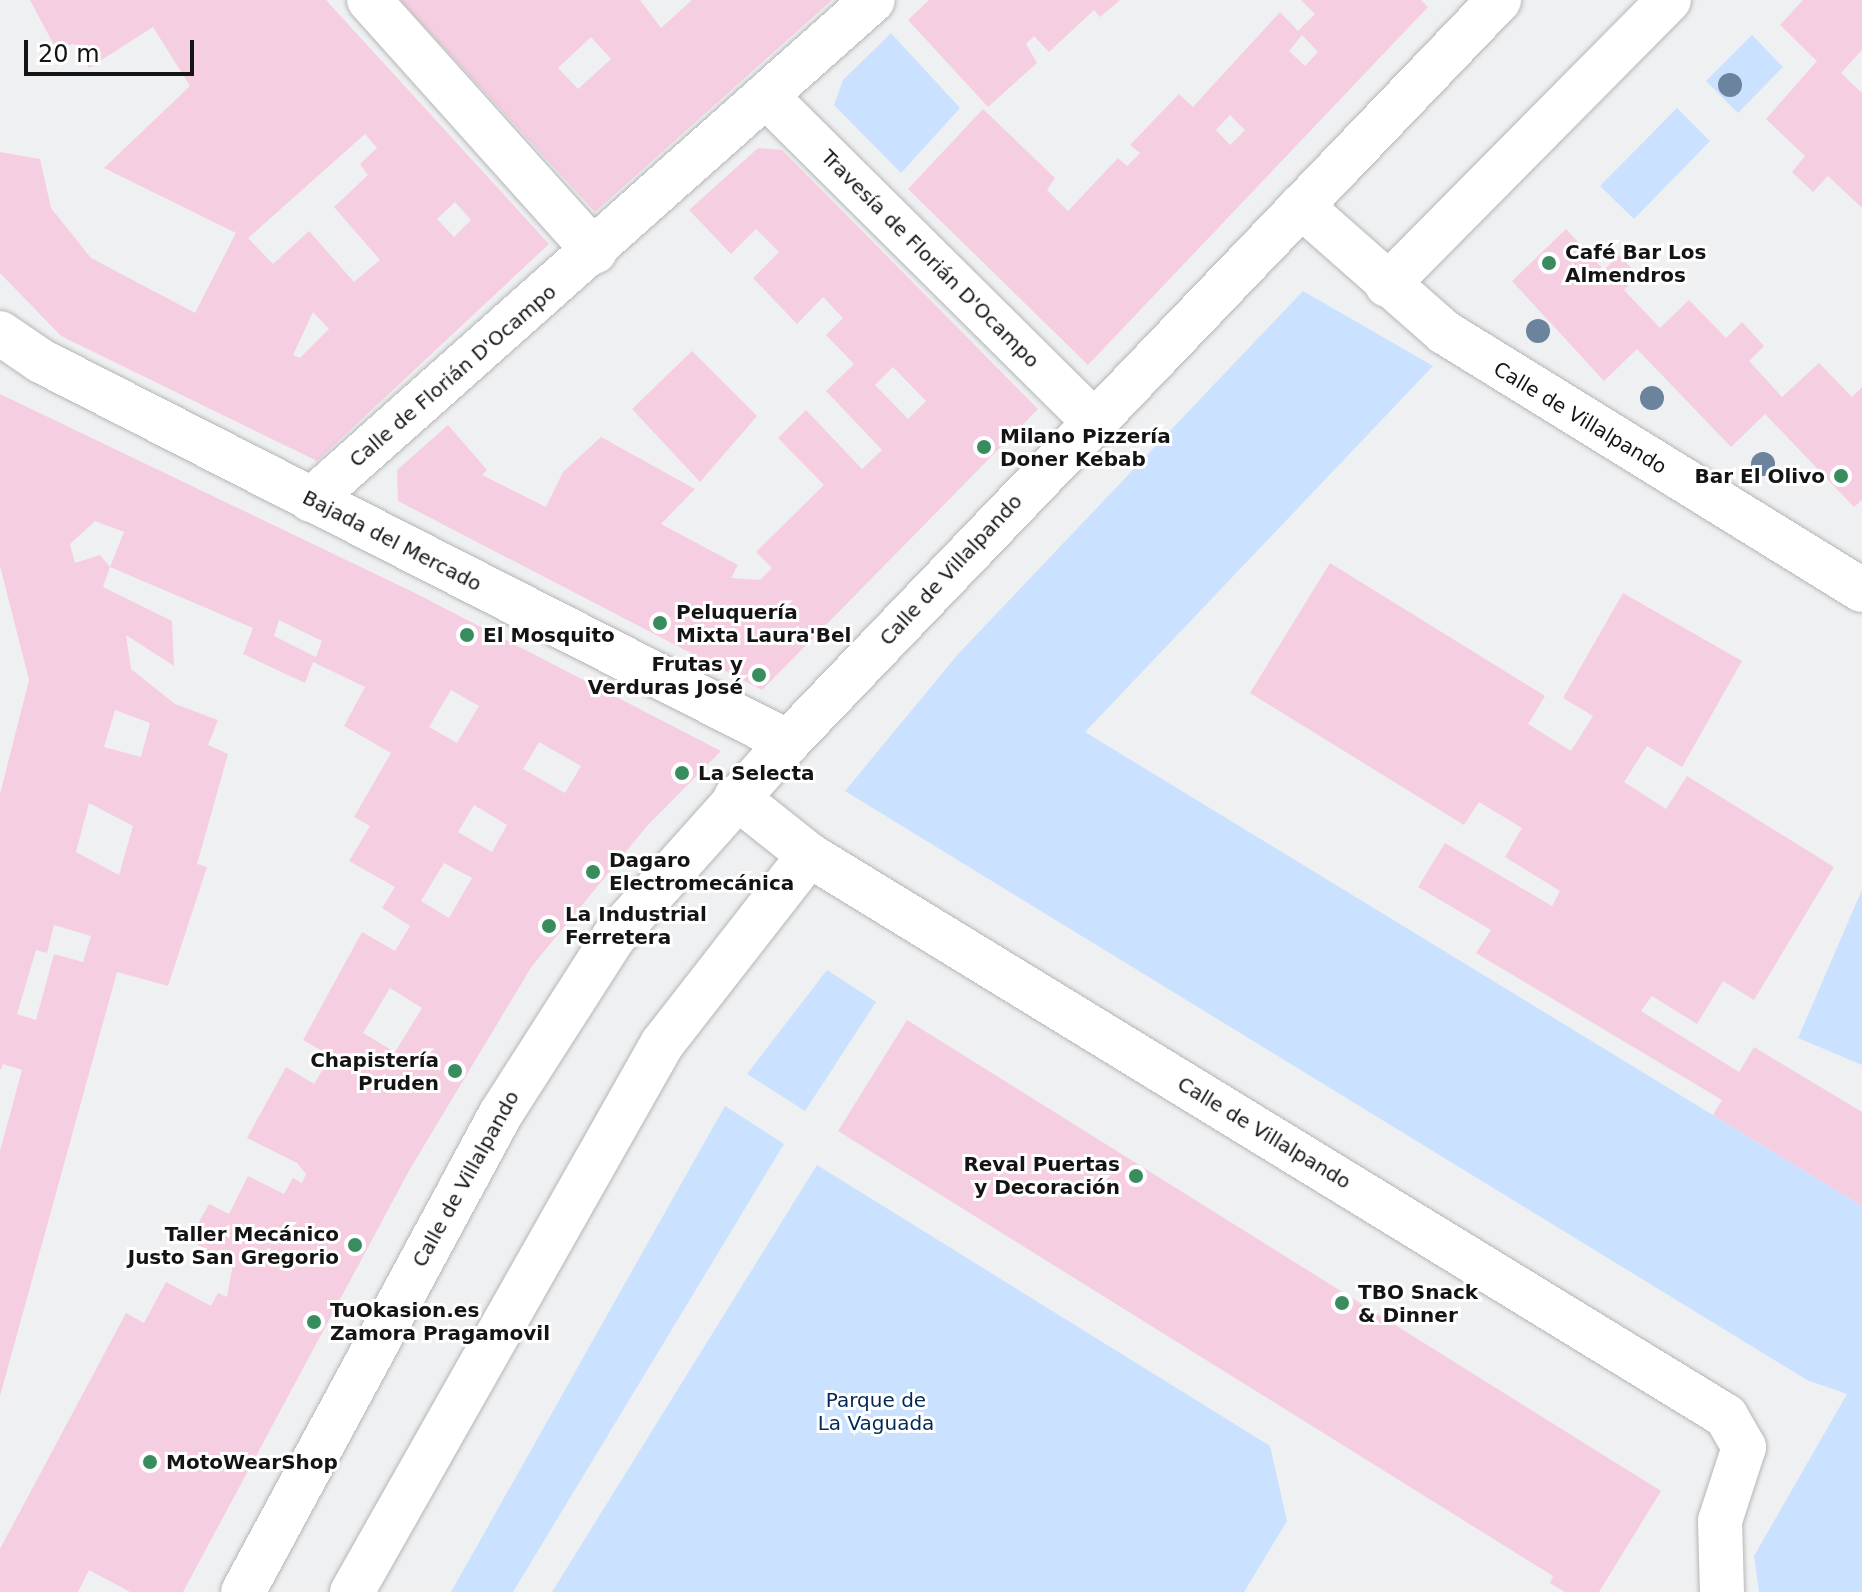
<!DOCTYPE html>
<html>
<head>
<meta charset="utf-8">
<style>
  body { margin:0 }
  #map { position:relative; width:1862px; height:1592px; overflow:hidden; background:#eff0f1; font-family:"DejaVu Sans",sans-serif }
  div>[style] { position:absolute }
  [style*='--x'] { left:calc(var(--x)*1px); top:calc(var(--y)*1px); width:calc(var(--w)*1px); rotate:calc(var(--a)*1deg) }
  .green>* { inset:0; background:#cae1ff }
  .building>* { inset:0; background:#f6cee2 }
  .roads { filter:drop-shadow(0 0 2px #b5b6b8) drop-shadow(0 0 2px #b5b6b8) }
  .minor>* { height:44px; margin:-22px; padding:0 22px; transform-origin:22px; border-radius:22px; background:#fff }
  .trees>* { width:24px; height:24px; margin:-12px; border-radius:50%; background:#6c839d }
  .dots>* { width:22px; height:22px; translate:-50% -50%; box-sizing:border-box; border:4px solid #fff; border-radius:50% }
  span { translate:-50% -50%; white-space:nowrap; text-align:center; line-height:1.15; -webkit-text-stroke:6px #fff; paint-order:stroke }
  .poi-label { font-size:20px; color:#141415; font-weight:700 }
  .left { translate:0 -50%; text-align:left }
  .right { translate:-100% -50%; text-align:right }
  .street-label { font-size:20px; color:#141415 }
  .park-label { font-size:20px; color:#002958 }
  .scale { position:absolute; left:24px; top:40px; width:170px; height:36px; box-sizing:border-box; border:4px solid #141415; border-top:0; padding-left:10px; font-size:24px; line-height:28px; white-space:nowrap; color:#141415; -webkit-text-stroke:6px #fff; paint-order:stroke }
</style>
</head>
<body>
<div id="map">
  <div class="green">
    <i style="clip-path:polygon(891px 33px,960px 108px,901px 173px,834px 105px,843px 80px)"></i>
    <i style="clip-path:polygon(1752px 35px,1783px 67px,1738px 113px,1706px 81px)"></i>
    <i style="clip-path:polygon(1677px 108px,1710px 141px,1634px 219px,1600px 186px)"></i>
    <i style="clip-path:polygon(1303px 291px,1433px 366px,1085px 732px,1862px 1206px,1862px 1592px,1759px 1592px,1754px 1556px,1847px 1394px,1807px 1380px,845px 791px,959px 653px)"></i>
    <i style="clip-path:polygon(1862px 890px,1862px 1065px,1798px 1038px)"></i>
    <i style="clip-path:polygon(827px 970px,876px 1002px,805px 1111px,747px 1074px)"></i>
    <i style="clip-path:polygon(725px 1106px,784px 1144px,513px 1592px,451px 1592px)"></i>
    <i style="clip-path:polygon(817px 1165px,1270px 1446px,1287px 1521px,1244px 1592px,552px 1592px)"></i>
  </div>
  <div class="building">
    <i style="clip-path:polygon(evenodd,30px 0,326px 0,549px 244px,317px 461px,61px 336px,0 273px,0 152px,40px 159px,51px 208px,91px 258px,195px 313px,236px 233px,104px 168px,190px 86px,153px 27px,89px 68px,74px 44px,55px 47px,30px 0,365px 134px,377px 148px,360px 164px,368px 175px,334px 207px,380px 260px,354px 282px,309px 231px,273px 264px,248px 238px,365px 134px,30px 0,455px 202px,471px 220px,454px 237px,437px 219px,455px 202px,30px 0,313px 312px,329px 329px,300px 358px,293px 355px,313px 312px)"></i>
    <i style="clip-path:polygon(evenodd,400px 0,640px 0,661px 28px,692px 0,832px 0,595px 212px,400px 0,591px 37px,611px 59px,578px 89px,558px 68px,591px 37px)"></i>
    <i style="clip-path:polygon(929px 0,1120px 0,1100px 17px,1094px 10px,1049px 52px,1034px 36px,1026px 44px,1037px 63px,988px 107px,908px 20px)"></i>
    <i style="clip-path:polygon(evenodd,1301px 0,1421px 0,1428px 7px,1088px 365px,908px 189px,983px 109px,1055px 178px,1047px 190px,1068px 211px,1118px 158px,1127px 166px,1140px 153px,1130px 145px,1179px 94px,1193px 107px,1280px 12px,1298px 31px,1315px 14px,1301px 0,1302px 35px,1318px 52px,1305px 66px,1289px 51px,1302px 35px,1301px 0,1230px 115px,1245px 130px,1230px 145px,1216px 130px,1230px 115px)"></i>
    <i style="clip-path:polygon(1803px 0,1862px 0,1862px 50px,1841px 73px,1862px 93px,1862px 208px,1828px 176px,1813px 192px,1792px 172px,1805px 156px,1766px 119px,1817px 61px,1780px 25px)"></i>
    <i style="clip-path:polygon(evenodd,758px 148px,782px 150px,1038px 409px,762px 690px,398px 501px,397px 470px,448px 425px,487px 470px,482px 475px,546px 507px,563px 472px,601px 437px,695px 489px,661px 524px,738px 565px,731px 578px,760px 580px,772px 568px,756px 552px,824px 485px,778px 438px,806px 410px,862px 469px,882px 450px,826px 391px,854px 364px,826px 335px,843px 318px,823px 297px,797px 324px,753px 278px,779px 252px,756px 229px,731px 254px,689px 210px,758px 148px,893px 367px,926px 401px,908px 419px,875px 385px,893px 367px)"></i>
    <i style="clip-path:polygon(1566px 229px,1604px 270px,1619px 255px,1639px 276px,1624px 290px,1660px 328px,1689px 300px,1726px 338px,1742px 322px,1764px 346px,1749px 361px,1782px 397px,1819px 363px,1852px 397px,1862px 387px,1862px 500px,1854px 507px,1765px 414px,1731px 447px,1637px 349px,1604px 381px,1512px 281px)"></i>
    <i style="clip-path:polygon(692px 351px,757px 416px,700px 482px,632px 409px)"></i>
    <i style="clip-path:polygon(evenodd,0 394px,415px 593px,721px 751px,647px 826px,532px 966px,410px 1169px,183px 1592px,130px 1592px,89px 1570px,78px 1592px,0 1592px,0 1549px,126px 1313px,144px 1323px,166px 1282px,211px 1306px,218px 1293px,227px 1297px,233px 1264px,189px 1240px,209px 1204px,229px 1214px,248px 1176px,284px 1194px,293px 1178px,302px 1183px,306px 1174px,297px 1163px,247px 1138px,286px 1067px,314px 1084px,331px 1056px,303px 1040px,362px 932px,395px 951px,410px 926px,382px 908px,395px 887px,349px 861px,370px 826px,354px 817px,391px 753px,344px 726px,365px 687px,313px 662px,305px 683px,243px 654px,253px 628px,110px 567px,124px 532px,95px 521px,70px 544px,75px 563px,100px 555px,110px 567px,103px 587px,172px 621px,174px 666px,126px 635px,131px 669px,175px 704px,218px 720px,208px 745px,228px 754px,197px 864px,207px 867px,168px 986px,117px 972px,0 1396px,0 1151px,22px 1070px,3px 1064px,0 1071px,0 794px,29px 680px,0 566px,0 394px,279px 620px,322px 641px,316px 657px,274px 636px,279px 620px,0 394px,451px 690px,479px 706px,457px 743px,429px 727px,451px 690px,0 394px,115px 710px,150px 723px,141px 757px,104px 747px,115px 710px,0 394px,539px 742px,581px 766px,565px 793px,523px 769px,539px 742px,0 394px,89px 803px,133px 826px,119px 875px,76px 852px,89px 803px,0 394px,474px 805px,507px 825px,492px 852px,458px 832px,474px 805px,0 394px,444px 863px,472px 878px,449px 918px,421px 901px,444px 863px,0 394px,54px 925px,91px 936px,83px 962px,54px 954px,36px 1020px,17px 1014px,36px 950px,47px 953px,54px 925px,0 394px,390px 988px,422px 1008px,395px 1052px,363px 1033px,390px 988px)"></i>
    <i style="clip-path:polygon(1330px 563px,1545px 696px,1528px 724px,1571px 751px,1593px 716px,1563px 698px,1623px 593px,1742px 661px,1682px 767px,1647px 746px,1624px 782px,1666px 809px,1687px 776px,1834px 867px,1754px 1000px,1723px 981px,1697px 1024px,1652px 996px,1641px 1011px,1739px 1072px,1754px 1047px,1862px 1112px,1862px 1206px,1713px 1115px,1722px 1100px,1476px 953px,1491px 930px,1418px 887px,1445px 843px,1552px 906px,1560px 891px,1505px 857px,1522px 828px,1479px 802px,1464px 825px,1250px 693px)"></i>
    <i style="clip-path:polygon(907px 1020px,1661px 1491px,1599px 1592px,1565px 1592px,1550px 1583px,1553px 1576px,838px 1131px)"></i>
  </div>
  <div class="roads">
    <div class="minor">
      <i style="--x:369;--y:0;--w:338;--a:48.1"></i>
      <i style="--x:767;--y:97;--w:458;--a:44.8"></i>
      <i style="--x:1301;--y:206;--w:191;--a:41.4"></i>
      <i style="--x:1444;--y:332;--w:491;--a:31.7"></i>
      <i style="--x:1387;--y:285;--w:401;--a:-45.3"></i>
      <i style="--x:0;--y:333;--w:50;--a:34.3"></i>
      <i style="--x:41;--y:361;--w:839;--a:27.02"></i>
      <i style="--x:311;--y:500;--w:752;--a:-41.66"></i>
      <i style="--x:736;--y:797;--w:93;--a:38.5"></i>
      <i style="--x:809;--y:855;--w:1075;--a:31.46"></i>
      <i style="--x:1726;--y:1416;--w:36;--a:60"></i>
      <i style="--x:1744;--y:1447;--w:78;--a:108"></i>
      <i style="--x:1720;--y:1521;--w:71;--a:88.4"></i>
      <i style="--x:243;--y:1592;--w:542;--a:-61.68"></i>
      <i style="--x:500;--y:1115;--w:210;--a:-57.4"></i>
      <i style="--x:613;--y:938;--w:263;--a:-48.2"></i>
      <i style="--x:788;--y:742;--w:1028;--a:-46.22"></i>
      <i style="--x:352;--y:1592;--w:630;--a:-60.5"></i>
      <i style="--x:662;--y:1044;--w:239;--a:-52.1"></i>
    </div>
  </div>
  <div class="trees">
    <i style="left:1730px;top:85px"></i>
    <i style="left:1538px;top:331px"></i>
    <i style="left:1652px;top:398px"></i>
    <i style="left:1763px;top:464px"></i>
  </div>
  <div class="dots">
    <i style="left:1549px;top:263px;background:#398c5e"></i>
    <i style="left:984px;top:447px;background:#398c5e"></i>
    <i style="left:1841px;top:476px;background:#398c5e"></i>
    <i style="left:660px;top:623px;background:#398c5e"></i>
    <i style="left:467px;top:635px;background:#398c5e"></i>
    <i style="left:759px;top:675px;background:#398c5e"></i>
    <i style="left:682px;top:773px;background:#398c5e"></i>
    <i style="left:593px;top:872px;background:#398c5e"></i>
    <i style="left:549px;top:926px;background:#398c5e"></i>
    <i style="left:455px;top:1071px;background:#398c5e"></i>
    <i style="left:1136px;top:1176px;background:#398c5e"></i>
    <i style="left:355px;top:1245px;background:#398c5e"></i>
    <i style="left:1342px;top:1303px;background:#398c5e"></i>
    <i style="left:314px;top:1322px;background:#398c5e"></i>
    <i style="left:150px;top:1462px;background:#398c5e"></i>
  </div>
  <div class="poi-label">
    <span class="left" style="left:1565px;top:264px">Café Bar Los<br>Almendros</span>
    <span class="left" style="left:1000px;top:448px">Milano Pizzería<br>Doner Kebab</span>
    <span class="right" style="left:1825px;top:476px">Bar El Olivo</span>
    <span class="left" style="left:676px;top:624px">Peluquería<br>Mixta Laura'Bel</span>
    <span class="left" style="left:483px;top:635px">El Mosquito</span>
    <span class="right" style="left:743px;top:676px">Frutas y<br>Verduras José</span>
    <span class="left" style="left:698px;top:773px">La Selecta</span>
    <span class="left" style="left:609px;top:872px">Dagaro<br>Electromecánica</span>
    <span class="left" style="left:565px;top:926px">La Industrial<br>Ferretera</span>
    <span class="right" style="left:439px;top:1072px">Chapistería<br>Pruden</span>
    <span class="right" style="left:1120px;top:1176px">Reval Puertas<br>y Decoración</span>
    <span class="right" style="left:339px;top:1246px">Taller Mecánico<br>Justo San Gregorio</span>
    <span class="left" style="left:1358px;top:1304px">TBO Snack<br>&amp; Dinner</span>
    <span class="left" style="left:330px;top:1322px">TuOkasion.es<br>Zamora Pragamovil</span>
    <span class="left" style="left:166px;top:1462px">MotoWearShop</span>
  </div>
  <div class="street-label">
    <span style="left:930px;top:259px;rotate:45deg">Travesía de Florián D'Ocampo</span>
    <span style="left:453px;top:376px;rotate:-41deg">Calle de Florián D'Ocampo</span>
    <span style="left:1580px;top:418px;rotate:31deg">Calle de Villalpando</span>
    <span style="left:392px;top:541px;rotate:27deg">Bajada del Mercado</span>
    <span style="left:951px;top:570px;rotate:-47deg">Calle de Villalpando</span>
    <span style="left:1264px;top:1133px;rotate:31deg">Calle de Villalpando</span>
    <span style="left:466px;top:1179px;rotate:-61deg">Calle de Villalpando</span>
  </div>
  <div class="park-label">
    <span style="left:876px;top:1412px">Parque de<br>La Vaguada</span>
  </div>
  <div class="scale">20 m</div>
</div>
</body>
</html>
